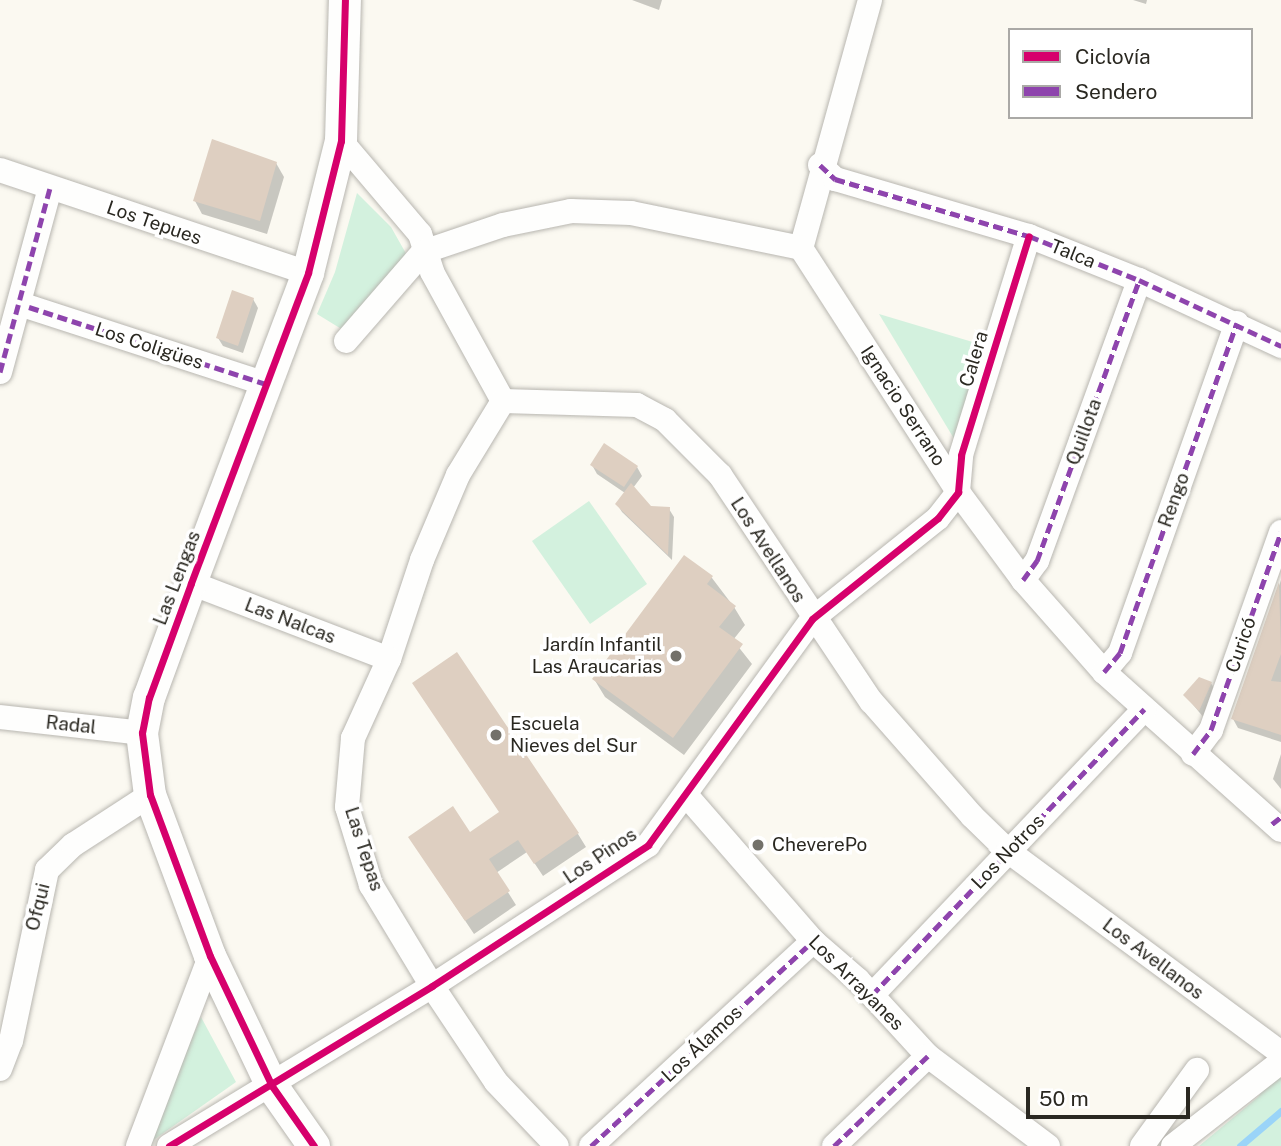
<!DOCTYPE html>
<html>
<head>
<meta charset="utf-8">
<style>
  body { margin:0 }
  #map { position:relative; width:1281px; height:1146px; overflow:hidden; background:#fbf9f1; font-family:"Public Sans",sans-serif }
  div>[style] { position:absolute }
  [style*='--x'] { left:calc(var(--x)*1px); top:calc(var(--y)*1px); width:calc(var(--w)*1px); rotate:calc(var(--a)*1deg) }
  .green>* { inset:0; background:#d3f1de }
  .shadow>* { inset:0; background:#0003 }
  .stream>* { height:7px; margin:-3.5px; padding:0 3.5px; transform-origin:3.5px; border-radius:3.5px; background:#9ad4f8 }
  .building>* { inset:0; background:#decfc1 }
  .roads { filter:drop-shadow(0 0 2px #b8b6b0) drop-shadow(0 0 2px #b8b6b0) }
  .minor>* { height:24px; margin:-12px; padding:0 12px; transform-origin:12px; border-radius:12px; background:#fefefd }
  .tertiary>* { height:32px; margin:-16px; padding:0 16px; transform-origin:16px; border-radius:16px; background:#fefefd }
  .quiet>* { height:5px; margin-top:-2.5px; transform-origin:0; background:repeating-linear-gradient(90deg,#8e44ad 0 10px,transparent 0 15px) }
  .cycleway>* { height:7px; margin:-3.5px; padding:0 3.5px; transform-origin:3.5px; border-radius:3.5px; background:#d6006c }
  .dots>* { width:19px; height:19px; translate:-50% -50%; box-sizing:border-box; border:4px solid #fff; border-radius:50% }
  span { translate:-50% -50%; white-space:nowrap; text-align:center; line-height:1.15; -webkit-text-stroke:7px #fff; paint-order:stroke }
  .street-label { font-size:19px; color:#2a2821 }
  .poi-label { font-size:19px; color:#2a2821 }
  .right { translate:-100% -50%; text-align:right }
  .left { translate:0 -50%; text-align:left }
  .legend { position:absolute; left:1008px; top:28px; width:245px; height:91px; box-sizing:border-box; background:#fff; border:2px solid #aaa9a6; margin:0; padding:9px 12px; list-style:none; font-size:21px; color:#2a2821 }
  .legend li { display:flex; align-items:center; gap:14px; height:35px }
  .legend b { width:35px; border:2px solid #aaa9a6 }
  .scale { position:absolute; left:1026px; top:1087px; width:164px; height:32px; box-sizing:border-box; border:4px solid #2a2821; border-top:0; padding-left:9px; font-size:21px; line-height:24px; white-space:nowrap; color:#2a2821; -webkit-text-stroke:5px #fff; paint-order:stroke }
</style>
</head>
<body>
<div id="map">
  <div class="green">
    <i style="clip-path:polygon(357px 193px,391px 227px,408px 257px,343px 330px,317px 314px,335px 272px)"></i>
    <i style="clip-path:polygon(879px 314px,986px 346px,956px 442px)"></i>
    <i style="clip-path:polygon(589px 501px,647px 584px,590px 624px,532px 541px)"></i>
    <i style="clip-path:polygon(201px 1017px,236px 1082px,145px 1146px)"></i>
    <i style="clip-path:polygon(1281px 1065px,1281px 1146px,1199px 1146px,1258px 1097px)"></i>
  </div>
  <div class="shadow">
    <i style="clip-path:polygon(632px 0,662px 0,659px 10px)"></i>
    <i style="clip-path:polygon(1133px 0,1147px 0,1146px 4px)"></i>
    <i style="clip-path:polygon(276px 163px,284px 177px,267px 234px,202px 214px,195px 201px)"></i>
    <i style="clip-path:polygon(253px 299px,258px 308px,243px 353px,223px 346px,218px 338px)"></i>
    <i style="clip-path:polygon(592px 465px,637px 467px,642px 476px,633px 488px,650px 508px,669px 509px,674px 517px,672px 560px,622px 512px,617px 504px,625px 493px,597px 474px)"></i>
    <i style="clip-path:polygon(685px 557px,712px 578px,734px 607px,745px 625px,733px 640px,752px 664px,684px 755px,605px 697px,594px 679px)"></i>
    <i style="clip-path:polygon(1281px 580px,1281px 742px,1238px 728px,1233px 719px)"></i>
    <i style="clip-path:polygon(1211px 683px,1216px 692px,1204px 718px,1185px 695px)"></i>
    <i style="clip-path:polygon(1281px 754px,1281px 789px,1273px 779px)"></i>
    <i style="clip-path:polygon(470px 834px,578px 834px,586px 847px,543px 876px,527px 852px,496px 873px,516px 905px,474px 934px,418px 850px)"></i>
  </div>
  <div class="stream">
    <i style="--x:1240;--y:1146;--w:54;--a:-40.5"></i>
  </div>
  <div class="building">
    <i style="clip-path:polygon(212px 139px,277px 162px,260px 221px,193px 201px)"></i>
    <i style="clip-path:polygon(232px 290px,254px 298px,238px 346px,216px 338px)"></i>
    <i style="clip-path:polygon(604px 443px,638px 466px,624px 487px,590px 465px)"></i>
    <i style="clip-path:polygon(631px 483px,651px 506px,670px 507px,668px 555px,615px 504px)"></i>
    <i style="clip-path:polygon(684px 555px,713px 576px,707px 584px,736px 606px,719px 627px,743px 644px,673px 738px,592px 679px)"></i>
    <i style="clip-path:polygon(1279px 582px,1281px 654px,1271px 681px,1281px 682px,1281px 735px,1231px 719px)"></i>
    <i style="clip-path:polygon(457px 652px,579px 833px,534px 864px,518px 840px,489px 859px,510px 891px,465px 921px,408px 837px,453px 806px,470px 832px,499px 812px,412px 683px)"></i>
    <i style="clip-path:polygon(1199px 677px,1212px 682px,1199px 711px,1183px 695px)"></i>
  </div>
  <div class="roads">
    <div class="minor">
      <i style="--x:870;--y:0;--w:257;--a:105.5"></i>
      <i style="--x:801;--y:248;--w:290;--a:57.2"></i>
      <i style="--x:958;--y:492;--w:109;--a:53.5"></i>
      <i style="--x:1023;--y:580;--w:123;--a:48.6"></i>
      <i style="--x:1104;--y:672;--w:237;--a:41.8"></i>
      <i style="--x:341;--y:141;--w:122;--a:49.7"></i>
      <i style="--x:420;--y:234;--w:40;--a:72"></i>
      <i style="--x:432;--y:272;--w:147;--a:61.2"></i>
      <i style="--x:820;--y:165;--w:21;--a:43"></i>
      <i style="--x:835;--y:179;--w:202;--a:16.4"></i>
      <i style="--x:1029;--y:236;--w:118;--a:21.8"></i>
      <i style="--x:1139;--y:280;--w:157;--a:24.9"></i>
      <i style="--x:0;--y:170;--w:325;--a:18.5"></i>
      <i style="--x:29;--y:307;--w:252;--a:18"></i>
      <i style="--x:346;--y:341;--w:118;--a:-49.1"></i>
      <i style="--x:423;--y:252;--w:84;--a:-18.6"></i>
      <i style="--x:503;--y:225;--w:69;--a:-11.6"></i>
      <i style="--x:571;--y:211;--w:60;--a:1.9"></i>
      <i style="--x:631;--y:213;--w:174;--a:11.6"></i>
      <i style="--x:0;--y:372;--w:191;--a:-74.8"></i>
      <i style="--x:503;--y:401;--w:134;--a:1.7"></i>
      <i style="--x:637;--y:405;--w:32;--a:28"></i>
      <i style="--x:665;--y:420;--w:78;--a:45"></i>
      <i style="--x:720;--y:475;--w:272;--a:56.3"></i>
      <i style="--x:871;--y:701;--w:153;--a:48.7"></i>
      <i style="--x:972;--y:816;--w:50;--a:44.2"></i>
      <i style="--x:1008;--y:851;--w:340;--a:36.5"></i>
      <i style="--x:503;--y:401;--w:87;--a:121.3"></i>
      <i style="--x:458;--y:475;--w:92;--a:113"></i>
      <i style="--x:422;--y:560;--w:104;--a:108.4"></i>
      <i style="--x:389;--y:659;--w:87;--a:114.5"></i>
      <i style="--x:353;--y:738;--w:69;--a:95"></i>
      <i style="--x:347;--y:807;--w:82;--a:72.9"></i>
      <i style="--x:371;--y:885;--w:118;--a:58.9"></i>
      <i style="--x:432;--y:986;--w:115;--a:56.3"></i>
      <i style="--x:496;--y:1082;--w:88;--a:46.4"></i>
      <i style="--x:1023;--y:580;--w:24;--a:-54"></i>
      <i style="--x:1037;--y:561;--w:299;--a:-70"></i>
      <i style="--x:191;--y:583;--w:212;--a:21"></i>
      <i style="--x:1104;--y:672;--w:25;--a:-50"></i>
      <i style="--x:1120;--y:653;--w:350;--a:-70.5"></i>
      <i style="--x:0;--y:717;--w:143;--a:6.4"></i>
      <i style="--x:1193;--y:754;--w:30;--a:-53"></i>
      <i style="--x:1211;--y:730;--w:210;--a:-70.5"></i>
      <i style="--x:686;--y:795;--w:194;--a:49"></i>
      <i style="--x:813;--y:941;--w:60;--a:40.9"></i>
      <i style="--x:858;--y:980;--w:103;--a:47.4"></i>
      <i style="--x:928;--y:1056;--w:150;--a:36.9"></i>
      <i style="--x:872;--y:995;--w:395;--a:-46.4"></i>
      <i style="--x:0;--y:1069;--w:30;--a:-69"></i>
      <i style="--x:11;--y:1041;--w:175;--a:-78.1"></i>
      <i style="--x:47;--y:870;--w:36;--a:-44"></i>
      <i style="--x:73;--y:845;--w:92;--a:-33"></i>
      <i style="--x:138;--y:1146;--w:203;--a:-69.2"></i>
      <i style="--x:169;--y:1146;--w:308;--a:-31.3"></i>
      <i style="--x:432;--y:986;--w:258;--a:-33.1"></i>
      <i style="--x:648;--y:845;--w:279;--a:-54"></i>
      <i style="--x:812;--y:619;--w:161;--a:-38.7"></i>
      <i style="--x:938;--y:518;--w:33;--a:-52"></i>
      <i style="--x:958;--y:492;--w:37;--a:-85"></i>
      <i style="--x:961;--y:455;--w:229;--a:-72.8"></i>
      <i style="--x:591;--y:1146;--w:302;--a:-42.7"></i>
      <i style="--x:834;--y:1146;--w:130;--a:-43.8"></i>
      <i style="--x:1142;--y:1146;--w:94;--a:-54.1"></i>
      <i style="--x:1173;--y:1146;--w:137;--a:-37.9"></i>
    </div>
    <div class="tertiary">
      <i style="--x:314;--y:1146;--w:73;--a:-125"></i>
      <i style="--x:272;--y:1086;--w:144;--a:-115.5"></i>
      <i style="--x:210;--y:956;--w:172;--a:-110.4"></i>
      <i style="--x:150;--y:795;--w:63;--a:-97.4"></i>
      <i style="--x:142;--y:733;--w:36;--a:-79"></i>
      <i style="--x:149;--y:698;--w:122;--a:-69.9"></i>
      <i style="--x:191;--y:583;--w:331;--a:-69.3"></i>
      <i style="--x:308;--y:273;--w:136;--a:-76"></i>
      <i style="--x:341;--y:141;--w:141;--a:-88.4"></i>
    </div>
  </div>
  <div class="quiet">
    <i style="--x:820;--y:165;--w:21;--a:43"></i>
    <i style="--x:835;--y:179;--w:202;--a:16.4"></i>
    <i style="--x:1029;--y:236;--w:118;--a:21.8"></i>
    <i style="--x:1139;--y:280;--w:157;--a:24.9"></i>
    <i style="--x:29;--y:307;--w:252;--a:18"></i>
    <i style="--x:0;--y:372;--w:191;--a:-74.8"></i>
    <i style="--x:1023;--y:580;--w:24;--a:-54"></i>
    <i style="--x:1037;--y:561;--w:299;--a:-70"></i>
    <i style="--x:1104;--y:672;--w:25;--a:-50"></i>
    <i style="--x:1120;--y:653;--w:350;--a:-70.5"></i>
    <i style="--x:1193;--y:754;--w:30;--a:-53"></i>
    <i style="--x:1211;--y:730;--w:210;--a:-70.5"></i>
    <i style="--x:1272;--y:824;--w:11;--a:-38"></i>
    <i style="--x:872;--y:995;--w:395;--a:-46.4"></i>
    <i style="--x:591;--y:1146;--w:302;--a:-42.7"></i>
    <i style="--x:834;--y:1146;--w:130;--a:-43.8"></i>
  </div>
  <div class="cycleway">
    <i style="--x:169;--y:1146;--w:308;--a:-31.3"></i>
    <i style="--x:432;--y:986;--w:258;--a:-33.1"></i>
    <i style="--x:648;--y:845;--w:279;--a:-54"></i>
    <i style="--x:812;--y:619;--w:161;--a:-38.7"></i>
    <i style="--x:938;--y:518;--w:33;--a:-52"></i>
    <i style="--x:958;--y:492;--w:37;--a:-85"></i>
    <i style="--x:961;--y:455;--w:229;--a:-72.8"></i>
    <i style="--x:314;--y:1146;--w:73;--a:-125"></i>
    <i style="--x:272;--y:1086;--w:144;--a:-115.5"></i>
    <i style="--x:210;--y:956;--w:172;--a:-110.4"></i>
    <i style="--x:150;--y:795;--w:63;--a:-97.4"></i>
    <i style="--x:142;--y:733;--w:36;--a:-79"></i>
    <i style="--x:149;--y:698;--w:122;--a:-69.9"></i>
    <i style="--x:191;--y:583;--w:331;--a:-69.3"></i>
    <i style="--x:308;--y:273;--w:136;--a:-76"></i>
    <i style="--x:341;--y:141;--w:141;--a:-88.4"></i>
  </div>
  <div class="dots">
    <i style="left:676px;top:656px;background:#73716a"></i>
    <i style="left:496px;top:735px;background:#73716a"></i>
    <i style="left:758px;top:845px;background:#73716a"></i>
  </div>
  <div class="street-label">
    <span style="left:154px;top:223px;rotate:19deg">Los Tepues</span>
    <span style="left:1073px;top:254px;rotate:22deg">Talca</span>
    <span style="left:149px;top:346px;rotate:18deg">Los Coligües</span>
    <span style="left:974px;top:359px;rotate:-73deg">Calera</span>
    <span style="left:903px;top:406px;rotate:57deg">Ignacio Serrano</span>
    <span style="left:1084px;top:432px;rotate:-70deg">Quillota</span>
    <span style="left:1174px;top:500px;rotate:-70deg">Rengo</span>
    <span style="left:768px;top:550px;rotate:57deg">Los Avellanos</span>
    <span style="left:177px;top:578px;rotate:-69deg">Las Lengas</span>
    <span style="left:290px;top:621px;rotate:21deg">Las Nalcas</span>
    <span style="left:1241px;top:645px;rotate:-71deg">Curicó</span>
    <span style="left:71px;top:725px;rotate:6deg">Radal</span>
    <span style="left:364px;top:849px;rotate:72deg">Las Tepas</span>
    <span style="left:1008px;top:852px;rotate:-46deg">Los Notros</span>
    <span style="left:600px;top:856px;rotate:-34deg">Los Pinos</span>
    <span style="left:38px;top:907px;rotate:-76deg">Ofqui</span>
    <span style="left:1153px;top:959px;rotate:37deg">Los Avellanos</span>
    <span style="left:856px;top:983px;rotate:45deg">Los Arrayanes</span>
    <span style="left:702px;top:1044px;rotate:-43deg">Los Álamos</span>
  </div>
  <div class="poi-label">
    <span class="right" style="left:662px;top:656px">Jardín Infantil<br>Las Araucarias</span>
    <span class="left" style="left:510px;top:735px">Escuela<br>Nieves del Sur</span>
    <span class="left" style="left:772px;top:845px">CheverePo</span>
  </div>
  <ul class="legend">
  <li><b style="height:9px;background:#d6006c"></b>Ciclovía</li>
  <li><b style="height:9px;background:#8e44ad"></b>Sendero</li>
  </ul>
  <div class="scale">50 m</div>
</div>
</body>
</html>
